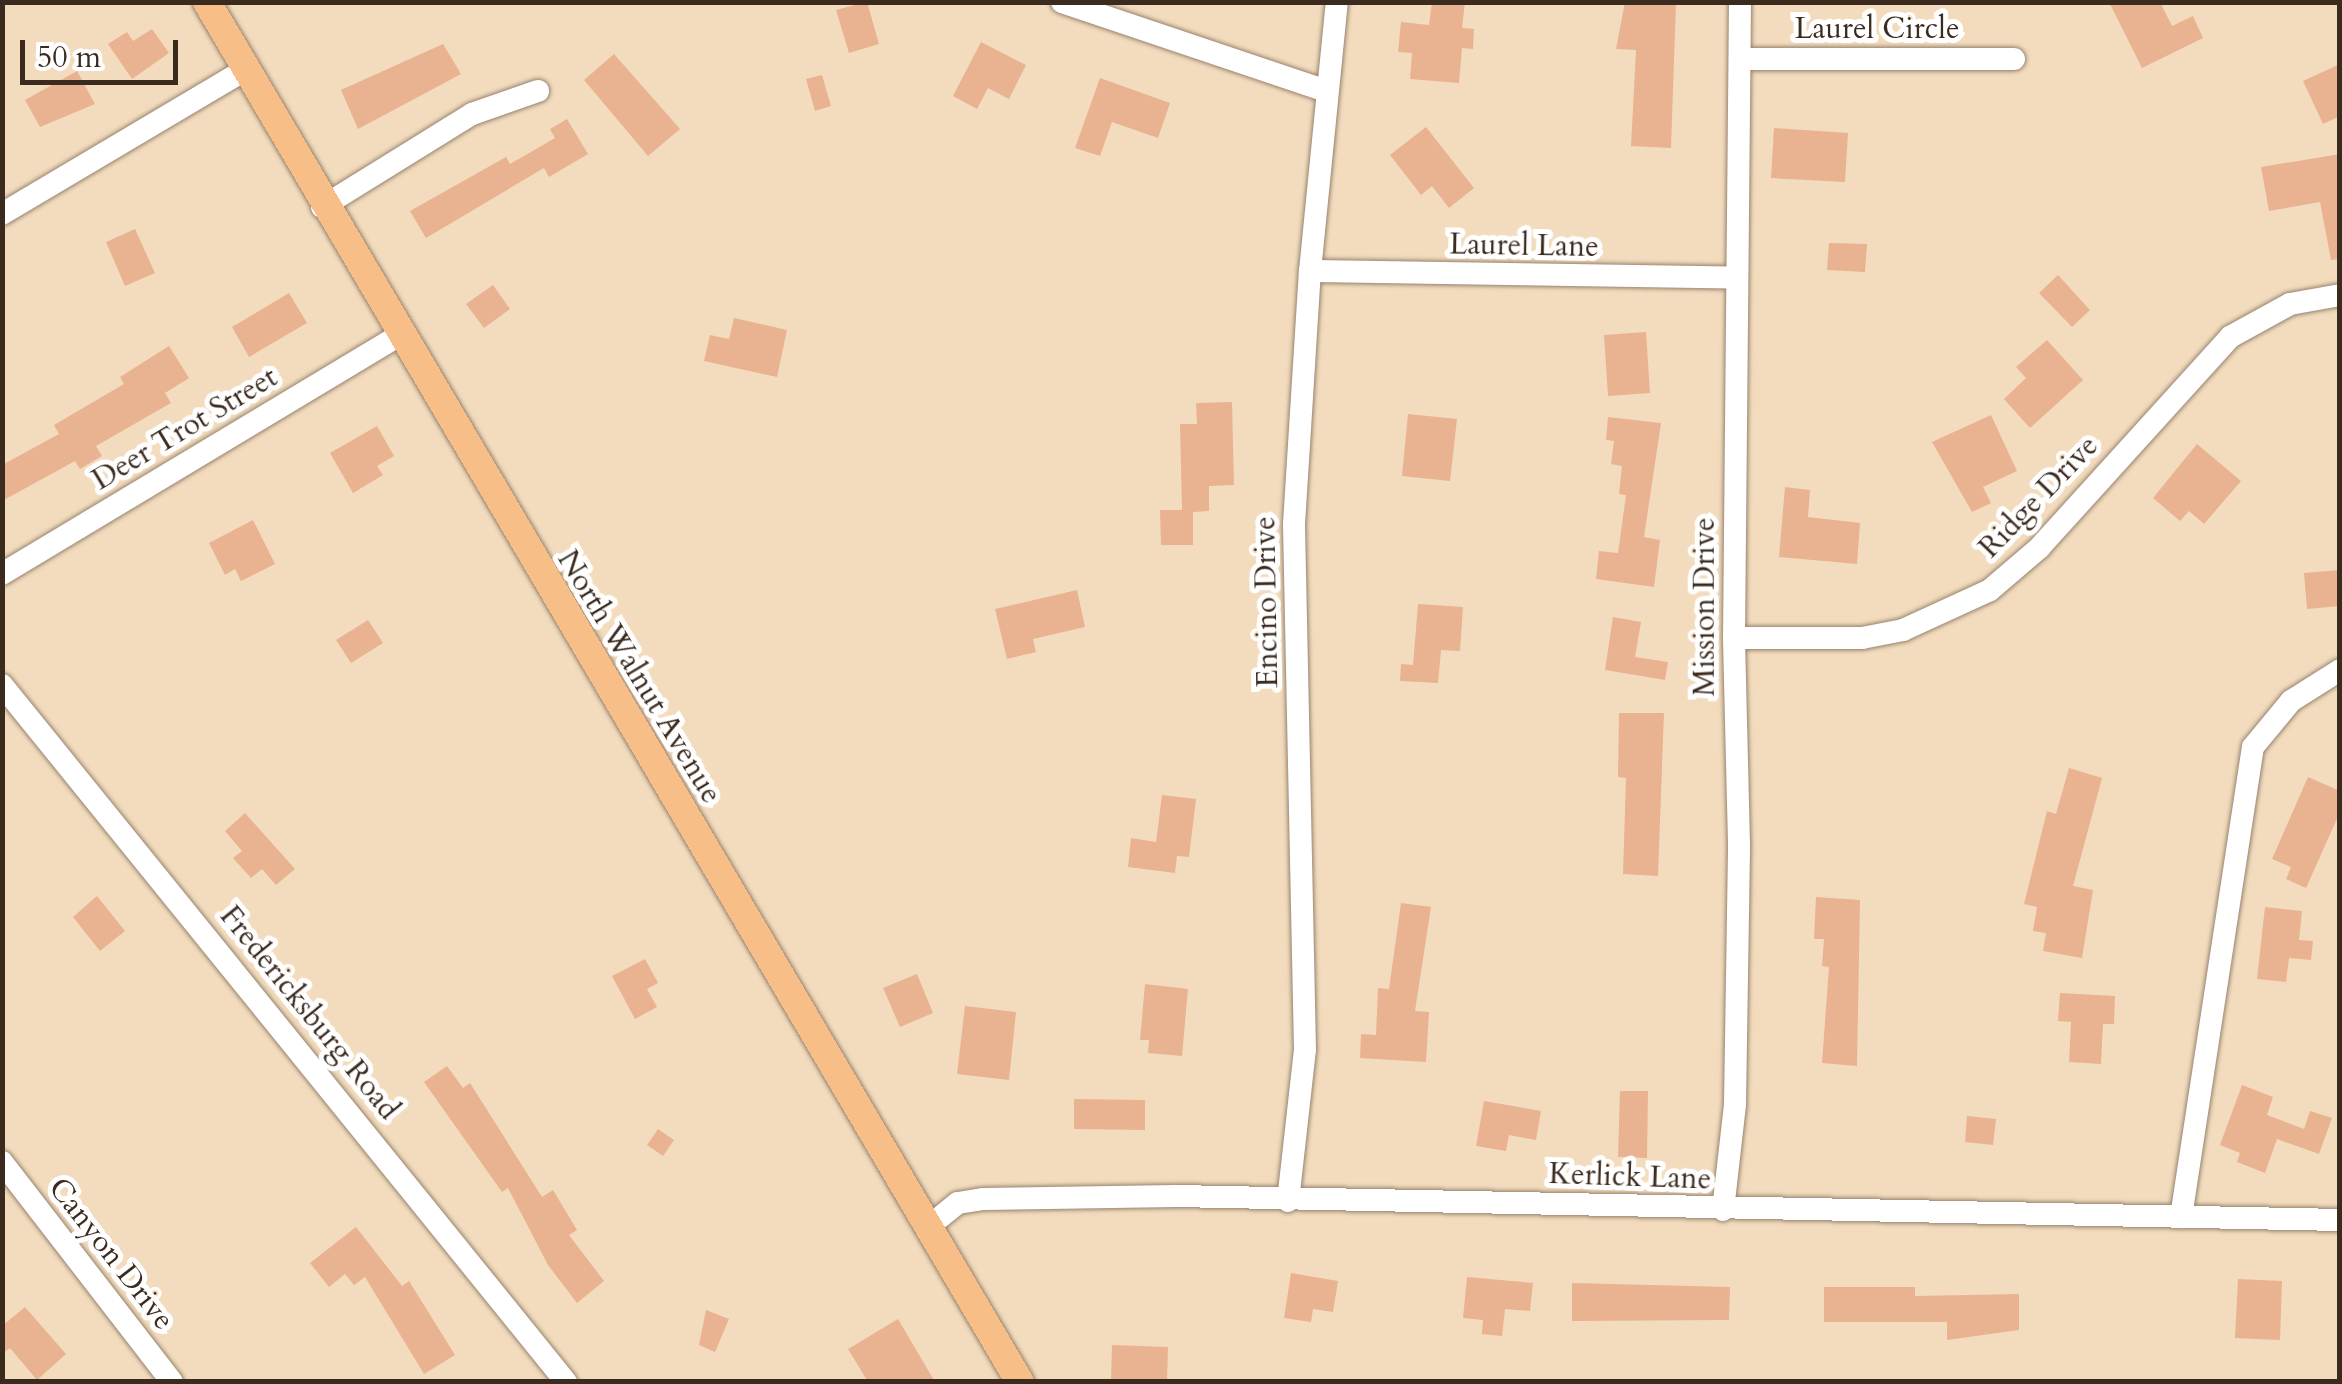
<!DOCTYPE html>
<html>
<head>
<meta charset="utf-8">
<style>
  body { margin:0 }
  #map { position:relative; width:2342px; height:1384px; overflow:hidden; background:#f3dcbe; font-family:Cardo,serif }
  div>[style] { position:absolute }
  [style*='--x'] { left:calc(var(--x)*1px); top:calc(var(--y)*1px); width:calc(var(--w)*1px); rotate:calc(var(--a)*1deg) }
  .building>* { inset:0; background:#e9b290 }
  .roads { filter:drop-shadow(0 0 2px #97836e) drop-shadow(0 0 2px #97836e) }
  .minor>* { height:22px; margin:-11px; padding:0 11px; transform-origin:11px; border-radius:11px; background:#fff }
  .major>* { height:28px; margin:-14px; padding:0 14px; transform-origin:14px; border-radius:14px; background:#f7be88 }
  span { translate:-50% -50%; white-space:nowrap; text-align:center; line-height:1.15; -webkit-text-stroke:10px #fff; paint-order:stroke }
  .street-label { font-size:30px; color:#3b2a1e }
  .frame { position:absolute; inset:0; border:5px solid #3b2a1e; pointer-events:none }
  .scale { position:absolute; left:20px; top:40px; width:158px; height:45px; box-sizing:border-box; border:5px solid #3b2a1e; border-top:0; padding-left:12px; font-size:30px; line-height:35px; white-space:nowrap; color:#3b2a1e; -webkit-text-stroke:8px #fff; paint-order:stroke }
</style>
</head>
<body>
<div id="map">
  <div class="building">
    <i style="clip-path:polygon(867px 2px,879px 44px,849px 53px,836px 10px)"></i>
    <i style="clip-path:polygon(1432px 2px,1465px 2px,1462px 28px,1474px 29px,1473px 49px,1462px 48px,1459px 83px,1410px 79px,1412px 53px,1398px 52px,1401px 22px,1429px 25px)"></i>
    <i style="clip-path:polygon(1625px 2px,1676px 2px,1671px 148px,1631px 146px,1636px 50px,1616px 49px)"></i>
    <i style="clip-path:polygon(2109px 2px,2160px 2px,2172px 26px,2193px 16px,2203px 38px,2142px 68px)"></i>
    <i style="clip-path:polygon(152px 29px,169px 53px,132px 79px,108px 44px,127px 32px,133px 41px)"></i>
    <i style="clip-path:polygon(981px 42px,1026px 65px,1009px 99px,988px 88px,977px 109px,953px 96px)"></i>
    <i style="clip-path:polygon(443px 44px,461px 74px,358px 129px,341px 90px)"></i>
    <i style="clip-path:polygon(614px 54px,680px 129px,648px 156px,584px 80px)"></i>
    <i style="clip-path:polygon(2340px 64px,2340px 116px,2323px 124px,2303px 81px)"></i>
    <i style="clip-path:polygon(77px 71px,95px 104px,40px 127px,25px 100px)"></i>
    <i style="clip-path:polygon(822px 75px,831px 106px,815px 111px,806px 79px)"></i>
    <i style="clip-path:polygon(1100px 78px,1170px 103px,1158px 138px,1112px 122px,1100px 156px,1075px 148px)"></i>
    <i style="clip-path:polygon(567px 119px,588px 154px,549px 177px,544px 168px,426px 238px,410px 211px,506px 157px,510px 164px,555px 138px,550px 129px)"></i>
    <i style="clip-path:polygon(1426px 127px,1474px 188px,1449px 208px,1432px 186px,1421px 195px,1390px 155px)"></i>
    <i style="clip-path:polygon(1774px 128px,1848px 133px,1845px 182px,1771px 178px)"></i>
    <i style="clip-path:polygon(2340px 154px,2340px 259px,2331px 260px,2320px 202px,2269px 211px,2261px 167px)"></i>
    <i style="clip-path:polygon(135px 229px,155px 273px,125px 286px,106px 242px)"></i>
    <i style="clip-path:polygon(1829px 243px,1867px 244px,1865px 272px,1827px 270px)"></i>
    <i style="clip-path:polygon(2058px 275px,2090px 310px,2072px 327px,2039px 293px)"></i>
    <i style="clip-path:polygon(493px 285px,510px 309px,484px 328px,466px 304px)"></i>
    <i style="clip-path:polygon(289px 293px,307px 323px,249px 357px,232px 327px)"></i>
    <i style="clip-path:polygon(734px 318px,787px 330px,777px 377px,704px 361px,710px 335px,729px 339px)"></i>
    <i style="clip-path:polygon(1646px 332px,1650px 393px,1608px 396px,1604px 335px)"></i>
    <i style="clip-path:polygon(2047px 340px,2083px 380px,2030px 428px,2004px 399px,2026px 378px,2016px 367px)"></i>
    <i style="clip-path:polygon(169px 346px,189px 378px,165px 393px,171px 403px,96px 446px,102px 456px,80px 469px,75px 461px,2px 501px,2px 465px,59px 434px,54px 425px,124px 384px,120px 377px)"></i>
    <i style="clip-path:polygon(1232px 402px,1234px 485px,1209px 486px,1209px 511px,1193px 512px,1193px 545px,1161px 545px,1160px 510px,1182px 510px,1180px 424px,1197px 424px,1196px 403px)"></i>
    <i style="clip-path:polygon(1408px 414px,1457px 419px,1450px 481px,1402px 476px)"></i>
    <i style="clip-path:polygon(1991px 415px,2017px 471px,1983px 487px,1991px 503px,1972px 512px,1932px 442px)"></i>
    <i style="clip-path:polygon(1608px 417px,1661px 423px,1644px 537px,1660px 540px,1654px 587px,1596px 579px,1599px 551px,1618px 553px,1626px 495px,1619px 494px,1622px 466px,1611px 464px,1614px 441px,1606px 440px)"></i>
    <i style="clip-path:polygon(377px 426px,394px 456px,377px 466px,383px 475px,353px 493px,330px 453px)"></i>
    <i style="clip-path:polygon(2197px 444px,2241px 481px,2204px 524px,2189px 511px,2180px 521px,2153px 498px)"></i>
    <i style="clip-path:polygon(1785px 487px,1810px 490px,1808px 517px,1860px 523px,1857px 564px,1779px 557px)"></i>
    <i style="clip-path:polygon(253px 520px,275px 564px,241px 581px,235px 569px,225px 575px,209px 543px)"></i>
    <i style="clip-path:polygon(2340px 570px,2340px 606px,2307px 609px,2304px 573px)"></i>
    <i style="clip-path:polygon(1077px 590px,1085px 627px,1033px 639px,1036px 652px,1007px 659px,995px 609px)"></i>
    <i style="clip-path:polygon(1418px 604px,1463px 607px,1460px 651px,1441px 650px,1438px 683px,1400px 681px,1401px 664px,1413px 665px)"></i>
    <i style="clip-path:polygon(1613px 617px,1641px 622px,1635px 657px,1668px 662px,1665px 680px,1605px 670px)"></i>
    <i style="clip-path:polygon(368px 620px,383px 643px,351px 663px,336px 640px)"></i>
    <i style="clip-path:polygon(1619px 713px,1664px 713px,1658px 876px,1623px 874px,1626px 778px,1618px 777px)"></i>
    <i style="clip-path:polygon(2069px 768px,2102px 778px,2073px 886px,2093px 890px,2082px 958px,2043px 951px,2046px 933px,2033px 931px,2037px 907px,2024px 904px,2047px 811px,2056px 814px)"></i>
    <i style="clip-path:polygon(2308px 777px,2340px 791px,2340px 812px,2306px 888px,2286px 879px,2291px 867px,2272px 859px)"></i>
    <i style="clip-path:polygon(1162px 795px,1196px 799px,1189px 857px,1177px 856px,1175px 873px,1128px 867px,1131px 838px,1156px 842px)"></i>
    <i style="clip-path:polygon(245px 813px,295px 869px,276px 885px,262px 869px,251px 878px,233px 858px,242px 851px,225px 831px)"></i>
    <i style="clip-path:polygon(97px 896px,125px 931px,100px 951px,73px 917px)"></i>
    <i style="clip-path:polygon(1816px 897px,1860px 900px,1857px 1066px,1822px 1063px,1829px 967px,1822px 966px,1824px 939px,1814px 939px)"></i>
    <i style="clip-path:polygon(1401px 903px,1431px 907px,1415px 1011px,1429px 1012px,1426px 1062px,1360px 1058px,1361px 1034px,1376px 1035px,1378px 988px,1389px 989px)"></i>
    <i style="clip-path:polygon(2265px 907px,2302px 911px,2299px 940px,2313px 941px,2311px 960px,2289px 958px,2286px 982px,2257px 979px)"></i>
    <i style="clip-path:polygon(645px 959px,658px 983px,647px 989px,657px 1007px,635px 1019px,612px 976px)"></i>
    <i style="clip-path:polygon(917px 974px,933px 1013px,900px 1027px,883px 988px)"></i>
    <i style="clip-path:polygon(1145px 984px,1188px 989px,1182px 1056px,1148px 1053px,1149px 1040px,1140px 1040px)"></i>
    <i style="clip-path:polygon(2060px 993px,2115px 996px,2114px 1024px,2103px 1024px,2101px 1064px,2069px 1062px,2071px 1022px,2058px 1021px)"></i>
    <i style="clip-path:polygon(965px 1006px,1016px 1012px,1009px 1080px,957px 1074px)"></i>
    <i style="clip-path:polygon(447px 1066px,463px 1088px,470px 1083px,542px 1197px,553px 1190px,577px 1230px,569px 1235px,604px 1281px,577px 1303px,548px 1265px,508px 1188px,502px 1192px,424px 1082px)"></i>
    <i style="clip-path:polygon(2242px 1085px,2273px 1097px,2267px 1115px,2304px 1129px,2310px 1111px,2332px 1118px,2319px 1154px,2277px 1139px,2265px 1173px,2237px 1162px,2240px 1153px,2220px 1145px)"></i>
    <i style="clip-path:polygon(1620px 1091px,1648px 1091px,1647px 1158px,1618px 1157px)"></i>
    <i style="clip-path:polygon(1074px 1099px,1145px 1100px,1145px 1130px,1074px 1129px)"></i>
    <i style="clip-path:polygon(1484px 1101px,1541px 1111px,1536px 1140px,1509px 1135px,1506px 1151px,1476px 1146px)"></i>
    <i style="clip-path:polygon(1967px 1116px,1996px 1119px,1993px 1145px,1965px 1142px)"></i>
    <i style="clip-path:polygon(658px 1129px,674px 1140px,663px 1156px,647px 1145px)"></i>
    <i style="clip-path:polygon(356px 1227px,402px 1286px,409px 1281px,455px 1355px,424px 1374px,365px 1277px,354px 1285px,345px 1274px,329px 1287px,310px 1263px)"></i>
    <i style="clip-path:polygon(1291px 1273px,1338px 1281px,1333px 1312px,1313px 1309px,1311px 1322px,1284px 1318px)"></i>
    <i style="clip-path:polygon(1467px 1277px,1533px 1283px,1530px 1311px,1505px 1309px,1502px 1336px,1482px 1334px,1483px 1320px,1463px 1318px)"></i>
    <i style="clip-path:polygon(2238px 1279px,2282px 1281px,2280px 1340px,2235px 1338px)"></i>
    <i style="clip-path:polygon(1572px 1283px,1730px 1287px,1729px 1320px,1572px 1321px)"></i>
    <i style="clip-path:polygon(1824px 1287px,1915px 1287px,1915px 1296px,2019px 1294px,2019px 1330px,1947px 1340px,1947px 1322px,1824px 1322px)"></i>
    <i style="clip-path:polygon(25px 1307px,66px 1354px,37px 1380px,10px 1348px,2px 1354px,2px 1326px)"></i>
    <i style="clip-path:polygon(706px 1310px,729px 1319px,715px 1352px,699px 1345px)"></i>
    <i style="clip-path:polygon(898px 1319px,935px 1382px,868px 1382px,848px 1349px)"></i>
    <i style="clip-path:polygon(1112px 1345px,1168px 1347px,1167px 1382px,1111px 1382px)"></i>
  </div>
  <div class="roads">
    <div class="minor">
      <i style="--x:1062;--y:2;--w:279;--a:18.6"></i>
      <i style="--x:1740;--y:59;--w:274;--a:0"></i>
      <i style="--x:322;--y:207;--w:176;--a:-31.8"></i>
      <i style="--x:472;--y:114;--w:70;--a:-19.2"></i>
      <i style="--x:2;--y:214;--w:280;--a:-30.7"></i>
      <i style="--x:1310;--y:271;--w:426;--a:0.9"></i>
      <i style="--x:2;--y:574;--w:463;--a:-31"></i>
      <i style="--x:1734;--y:638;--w:128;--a:0"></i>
      <i style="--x:1862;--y:638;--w:42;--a:-11"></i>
      <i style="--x:1903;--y:630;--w:96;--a:-24.7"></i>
      <i style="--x:1990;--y:590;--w:65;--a:-40.6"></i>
      <i style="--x:2039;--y:548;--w:285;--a:-47.8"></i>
      <i style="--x:2230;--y:337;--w:68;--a:-28.8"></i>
      <i style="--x:2290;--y:304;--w:51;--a:-10.2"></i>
      <i style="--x:2;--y:685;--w:897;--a:51.02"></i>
      <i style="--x:2;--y:1162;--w:278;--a:52.3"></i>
      <i style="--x:1288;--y:1201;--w:152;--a:-83.6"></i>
      <i style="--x:1305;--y:1050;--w:526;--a:-91.2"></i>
      <i style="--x:1294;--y:524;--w:254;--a:-86.4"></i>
      <i style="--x:1310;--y:271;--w:270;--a:-84.3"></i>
      <i style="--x:1723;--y:1210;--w:107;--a:-83.5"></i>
      <i style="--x:1735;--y:1104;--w:260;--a:-89.1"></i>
      <i style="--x:1739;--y:844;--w:206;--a:-91.4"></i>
      <i style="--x:1734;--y:638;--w:636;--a:-89.46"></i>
      <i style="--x:2181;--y:1217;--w:475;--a:-81.3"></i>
      <i style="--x:2253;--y:747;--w:60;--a:-50.4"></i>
      <i style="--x:2291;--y:701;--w:58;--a:-32.3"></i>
      <i style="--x:928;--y:1227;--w:38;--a:-39"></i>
      <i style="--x:958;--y:1203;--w:26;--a:-9"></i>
      <i style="--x:984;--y:1199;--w:192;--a:-0.9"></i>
      <i style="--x:1176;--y:1196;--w:1164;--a:1.18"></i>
    </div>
    <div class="major">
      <i style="--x:207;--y:2;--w:1602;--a:59.5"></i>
    </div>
  </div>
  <div class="street-label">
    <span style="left:1877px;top:29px">Laurel Circle</span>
    <span style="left:1524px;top:246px;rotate:1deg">Laurel Lane</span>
    <span style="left:185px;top:429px;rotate:-31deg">Deer Trot Street</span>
    <span style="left:2039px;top:497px;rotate:-46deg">Ridge Drive</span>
    <span style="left:1267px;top:602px;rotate:-91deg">Encino Drive</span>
    <span style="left:1705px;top:607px;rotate:-90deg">Mission Drive</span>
    <span style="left:639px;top:677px;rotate:59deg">North Walnut Avenue</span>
    <span style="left:309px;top:1013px;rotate:51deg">Fredericksburg Road</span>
    <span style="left:1630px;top:1177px;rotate:2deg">Kerlick Lane</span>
    <span style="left:111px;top:1254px;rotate:52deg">Canyon Drive</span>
  </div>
  <div class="frame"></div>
  <div class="scale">50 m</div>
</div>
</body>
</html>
